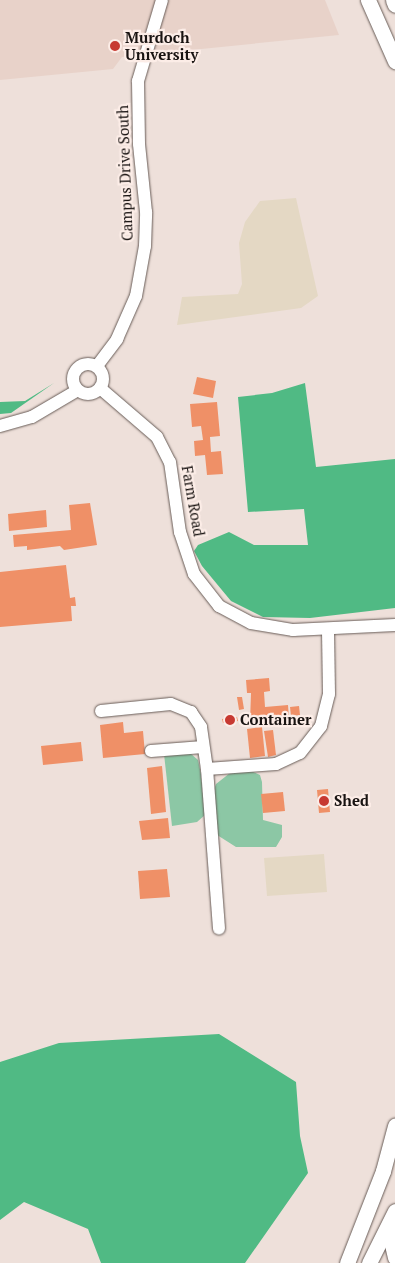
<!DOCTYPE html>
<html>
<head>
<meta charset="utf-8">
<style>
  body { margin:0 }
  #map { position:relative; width:395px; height:1263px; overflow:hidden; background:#eee0da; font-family:"PT Serif",serif }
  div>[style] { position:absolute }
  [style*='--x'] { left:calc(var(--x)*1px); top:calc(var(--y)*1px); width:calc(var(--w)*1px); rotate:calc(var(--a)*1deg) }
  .built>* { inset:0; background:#e8d2c9 }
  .industrial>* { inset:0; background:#e4d8c4 }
  .green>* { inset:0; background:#8cc7a5 }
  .forest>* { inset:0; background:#50ba84 }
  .building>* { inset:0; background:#ef9067 }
  .roads { filter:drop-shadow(0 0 1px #685c57) drop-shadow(0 0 1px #685c57) }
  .minor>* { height:12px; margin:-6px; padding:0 6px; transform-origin:6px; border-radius:6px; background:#fff }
  .minor>.ring { margin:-6px; padding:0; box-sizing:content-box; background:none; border:12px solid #fff; border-radius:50% }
  .major>* { height:15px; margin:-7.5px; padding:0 7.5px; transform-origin:7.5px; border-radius:7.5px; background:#fff }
  .dots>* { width:14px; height:14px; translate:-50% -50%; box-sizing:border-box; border:2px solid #fcede7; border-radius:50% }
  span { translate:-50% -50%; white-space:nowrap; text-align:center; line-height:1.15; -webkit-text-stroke:4.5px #fcede7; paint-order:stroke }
  .poi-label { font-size:15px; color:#181311; font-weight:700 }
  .left { translate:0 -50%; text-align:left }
  .street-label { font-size:15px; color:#181311 }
</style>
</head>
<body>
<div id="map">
  <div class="built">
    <i style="clip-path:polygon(0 0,325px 0,339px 35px,122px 57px,113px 69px,0 80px)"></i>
  </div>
  <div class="industrial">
    <i style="clip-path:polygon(296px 198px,318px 296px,301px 308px,177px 325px,182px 297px,238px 294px,242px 284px,239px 243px,245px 222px,260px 201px)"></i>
    <i style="clip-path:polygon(324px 854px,327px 892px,267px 896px,264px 858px)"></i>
  </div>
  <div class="green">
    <i style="clip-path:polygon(190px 753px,198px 760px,201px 774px,205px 815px,197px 822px,172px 826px,164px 754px)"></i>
    <i style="clip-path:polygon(251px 771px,260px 775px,262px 782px,263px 820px,282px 825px,282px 837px,276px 847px,236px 847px,214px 833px,213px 792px,216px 784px,230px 773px)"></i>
  </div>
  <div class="forest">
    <i style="clip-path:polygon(54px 383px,11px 413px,0 414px,0 402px,25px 401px)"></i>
    <i style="clip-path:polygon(305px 383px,316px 467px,395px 459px,395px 608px,310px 618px,263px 617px,231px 601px,202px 566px,194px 551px,198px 545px,229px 532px,254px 545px,308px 545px,304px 509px,248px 512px,238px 397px,272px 393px)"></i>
    <i style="clip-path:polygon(219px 1034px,296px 1082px,300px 1136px,308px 1173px,245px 1263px,101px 1263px,88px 1229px,24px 1202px,0 1220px,0 1062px,59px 1043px)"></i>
  </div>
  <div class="building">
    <i style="clip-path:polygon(197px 377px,216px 381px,213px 398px,193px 394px)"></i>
    <i style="clip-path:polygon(217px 402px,220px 436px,210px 437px,211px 452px,221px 451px,223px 474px,207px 475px,205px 455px,195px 456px,194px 441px,203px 440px,201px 426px,192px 427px,190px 404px)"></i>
    <i style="clip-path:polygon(90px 503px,97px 545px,64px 550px,60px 546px,27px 550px,27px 546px,14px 547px,13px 535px,71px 530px,69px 505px)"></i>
    <i style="clip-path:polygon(46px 510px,47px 527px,9px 531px,8px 514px)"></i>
    <i style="clip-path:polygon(66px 565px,70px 598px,75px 597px,76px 606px,71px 606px,72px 621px,0 627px,0 572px)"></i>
    <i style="clip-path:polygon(269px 678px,270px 691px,264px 692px,265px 707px,288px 705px,289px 718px,250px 722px,251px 693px,247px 693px,246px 680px)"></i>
    <i style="clip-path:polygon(237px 697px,242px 697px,244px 709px,239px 710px)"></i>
    <i style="clip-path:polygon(299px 706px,300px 715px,291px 716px,290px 707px)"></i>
    <i style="clip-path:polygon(237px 717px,238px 721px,223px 723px,222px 719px)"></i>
    <i style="clip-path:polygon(123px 722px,124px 733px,143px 731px,145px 754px,103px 758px,100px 725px)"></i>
    <i style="clip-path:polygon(262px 727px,265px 756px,250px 758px,247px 729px)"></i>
    <i style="clip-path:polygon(273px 730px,276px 755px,268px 757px,264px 731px)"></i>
    <i style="clip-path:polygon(81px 742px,83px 761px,43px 765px,41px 746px)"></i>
    <i style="clip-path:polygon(162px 766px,166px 812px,151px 814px,147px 768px)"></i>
    <i style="clip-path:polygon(328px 789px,330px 812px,319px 813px,317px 790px)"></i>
    <i style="clip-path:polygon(283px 792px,285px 811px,263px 813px,261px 794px)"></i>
    <i style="clip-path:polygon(168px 818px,170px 838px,142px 840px,139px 821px)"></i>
    <i style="clip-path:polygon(167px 869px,170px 897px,140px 899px,138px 871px)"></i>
  </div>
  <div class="roads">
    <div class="minor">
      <i class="ring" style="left:73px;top:364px;width:18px;height:18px"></i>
      <i style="--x:97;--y:366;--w:34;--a:-53"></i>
      <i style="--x:117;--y:339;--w:47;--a:-66.2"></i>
      <i style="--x:136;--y:296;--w:51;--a:-79.8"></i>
      <i style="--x:145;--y:246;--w:34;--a:-88"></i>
      <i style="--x:146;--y:212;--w:68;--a:-95.9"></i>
      <i style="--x:139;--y:144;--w:63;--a:-90.9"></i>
      <i style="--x:138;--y:81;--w:84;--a:-73.5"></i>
      <i style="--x:100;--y:388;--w:75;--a:40.7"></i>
      <i style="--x:157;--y:437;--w:28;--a:63"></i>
      <i style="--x:170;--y:462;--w:71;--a:81.9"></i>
      <i style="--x:180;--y:532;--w:44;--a:71.6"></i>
      <i style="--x:194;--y:574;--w:41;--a:52"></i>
      <i style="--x:219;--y:606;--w:36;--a:28"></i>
      <i style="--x:251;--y:623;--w:43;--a:9.5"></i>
      <i style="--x:293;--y:630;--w:102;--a:-2.8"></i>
      <i style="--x:0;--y:426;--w:33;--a:-16"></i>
      <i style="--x:32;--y:417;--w:53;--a:-30.4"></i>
      <i style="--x:101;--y:711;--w:70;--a:-5.7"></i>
      <i style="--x:171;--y:704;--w:22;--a:22"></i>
      <i style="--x:191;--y:712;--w:18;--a:56"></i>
      <i style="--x:201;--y:727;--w:42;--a:81.9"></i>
      <i style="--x:207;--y:769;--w:69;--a:-4.1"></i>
      <i style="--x:276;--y:764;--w:26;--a:-25"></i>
      <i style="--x:300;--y:753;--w:34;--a:-52"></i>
      <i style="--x:321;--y:726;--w:33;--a:-76"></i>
      <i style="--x:329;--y:694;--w:64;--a:-90.9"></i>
      <i style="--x:151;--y:751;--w:52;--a:-4.4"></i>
      <i style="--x:207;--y:769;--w:160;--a:85.7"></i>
    </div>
    <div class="major">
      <i style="--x:368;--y:0;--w:67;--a:66.1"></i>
      <i style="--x:393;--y:0;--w:5;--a:68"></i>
      <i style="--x:394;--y:1221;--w:19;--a:99"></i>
      <i style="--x:391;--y:1240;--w:18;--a:77"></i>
      <i style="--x:347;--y:1263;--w:99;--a:-68.6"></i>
      <i style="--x:383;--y:1171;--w:47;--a:-75.1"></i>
      <i style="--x:369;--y:1263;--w:58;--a:-63.4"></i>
    </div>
  </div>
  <div class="dots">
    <i style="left:115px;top:46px;background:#c73931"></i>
    <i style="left:230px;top:720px;background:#c73931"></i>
    <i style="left:324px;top:801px;background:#c73931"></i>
  </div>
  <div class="poi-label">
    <span class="left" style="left:125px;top:46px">Murdoch<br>University</span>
    <span class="left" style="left:240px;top:720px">Container</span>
    <span class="left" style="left:334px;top:801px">Shed</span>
  </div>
  <div class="street-label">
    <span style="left:125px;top:173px;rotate:-92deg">Campus Drive South</span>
    <span style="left:193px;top:501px;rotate:80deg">Farm Road</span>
  </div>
</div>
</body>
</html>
